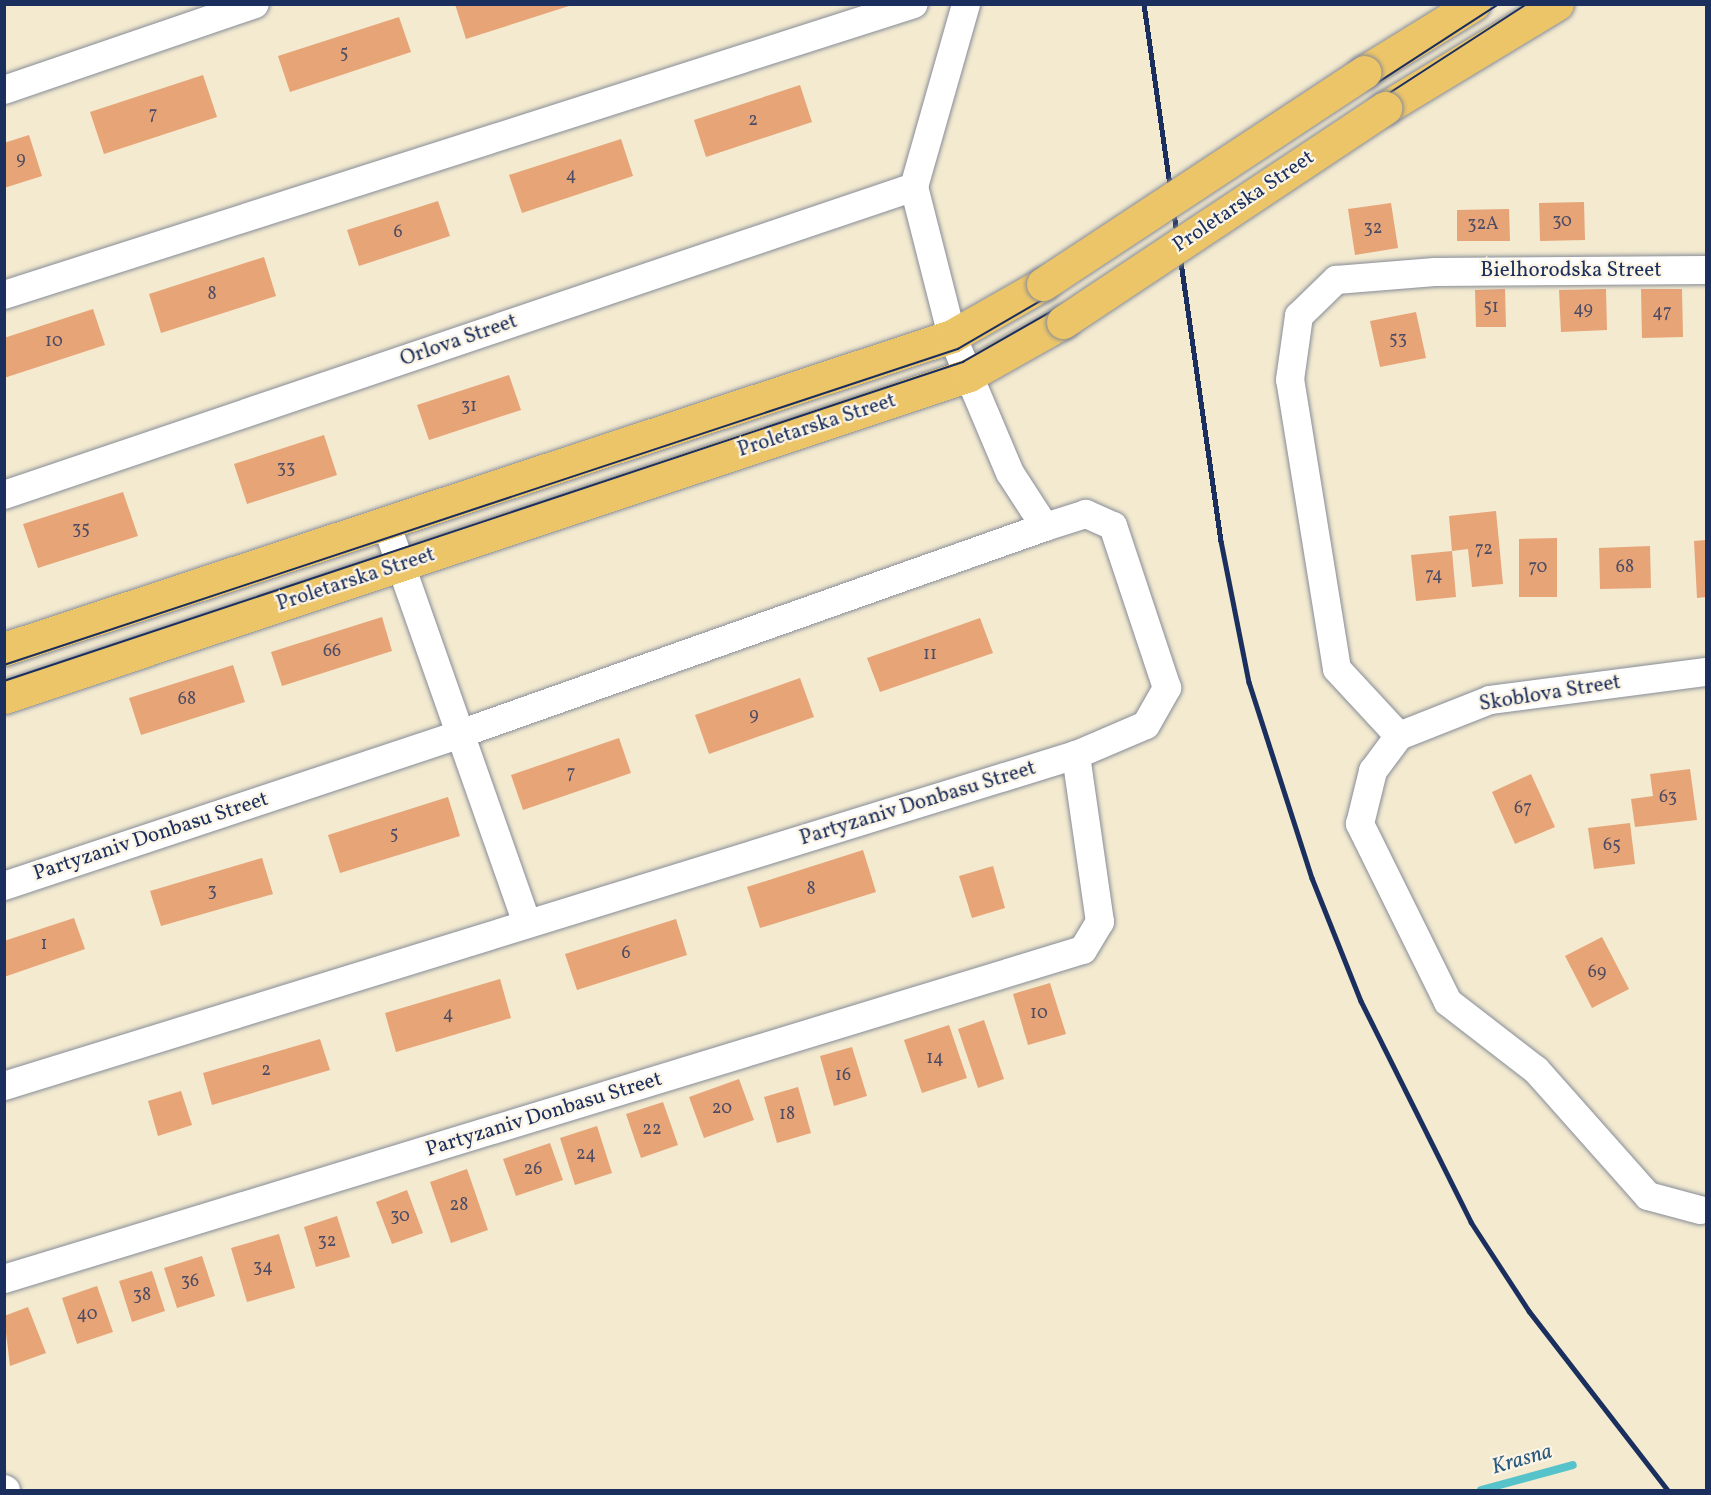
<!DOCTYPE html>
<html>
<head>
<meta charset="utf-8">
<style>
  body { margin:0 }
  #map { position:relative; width:1711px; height:1495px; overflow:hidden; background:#f3ead0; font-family:Vollkorn,serif }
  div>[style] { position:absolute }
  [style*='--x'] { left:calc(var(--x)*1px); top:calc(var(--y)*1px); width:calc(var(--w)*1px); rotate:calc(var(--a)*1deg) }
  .stream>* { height:8px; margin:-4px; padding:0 4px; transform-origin:4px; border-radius:4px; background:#56c3ca }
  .building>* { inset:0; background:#e7a477 }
  .roads { filter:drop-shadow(0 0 2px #878c97) drop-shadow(0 0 2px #878c97) }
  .minor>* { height:28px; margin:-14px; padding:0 14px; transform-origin:14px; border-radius:14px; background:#fff }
  .major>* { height:33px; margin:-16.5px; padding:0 16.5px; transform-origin:16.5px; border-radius:16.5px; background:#edc569 }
  .tram>* { height:1.5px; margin:-0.75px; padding:0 0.75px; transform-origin:0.75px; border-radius:0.75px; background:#1b2f5e }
  .rail>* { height:4.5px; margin:-2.25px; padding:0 2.25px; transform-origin:2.25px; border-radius:2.25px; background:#1b2f5e }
  .bridges { filter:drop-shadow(0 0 2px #878c97) drop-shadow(0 0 2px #878c97) }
  .major-bridge>* { height:33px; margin:-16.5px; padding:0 16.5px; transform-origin:16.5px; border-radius:16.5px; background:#edc569 }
  span { translate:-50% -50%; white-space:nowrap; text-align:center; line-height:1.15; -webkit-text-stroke:4.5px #fcf5e5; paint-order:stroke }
  .number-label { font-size:18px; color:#4e4c64 }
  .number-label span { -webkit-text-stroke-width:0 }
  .street-label { font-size:21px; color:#1b2f5e }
  .water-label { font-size:22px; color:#2d5b7e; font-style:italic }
  .frame { position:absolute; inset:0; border:6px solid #1b2f5e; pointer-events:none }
</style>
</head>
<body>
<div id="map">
  <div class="stream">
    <i style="--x:1481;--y:1490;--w:95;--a:-15.2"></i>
  </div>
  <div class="building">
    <i style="clip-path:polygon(455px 4px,572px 4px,572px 5px,466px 39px)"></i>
    <i style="clip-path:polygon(399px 17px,411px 52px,290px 92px,278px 56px)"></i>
    <i style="clip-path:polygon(203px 75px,217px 117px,104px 154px,90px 112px)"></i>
    <i style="clip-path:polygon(800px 85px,812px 122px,706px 157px,694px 120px)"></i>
    <i style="clip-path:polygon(29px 135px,42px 176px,4px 188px,4px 143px)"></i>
    <i style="clip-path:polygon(621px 139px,633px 176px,522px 213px,509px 175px)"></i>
    <i style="clip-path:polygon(438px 201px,450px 236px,359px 266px,347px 230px)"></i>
    <i style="clip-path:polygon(1584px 202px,1585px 240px,1540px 241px,1539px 203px)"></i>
    <i style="clip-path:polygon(1391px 203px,1398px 248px,1355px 255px,1348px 209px)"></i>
    <i style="clip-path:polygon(1509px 209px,1510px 241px,1457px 241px,1457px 210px)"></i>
    <i style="clip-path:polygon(264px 257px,276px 296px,161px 333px,149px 294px)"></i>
    <i style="clip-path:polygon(1505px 289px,1506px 327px,1476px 327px,1475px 290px)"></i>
    <i style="clip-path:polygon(1606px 289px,1607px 330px,1561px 332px,1559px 290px)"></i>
    <i style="clip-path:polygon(1641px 289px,1682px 289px,1683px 337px,1642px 338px)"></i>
    <i style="clip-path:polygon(93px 309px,105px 345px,4px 378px,4px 338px)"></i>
    <i style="clip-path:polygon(1416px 312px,1426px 358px,1380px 367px,1370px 321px)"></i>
    <i style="clip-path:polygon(509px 375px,521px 410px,429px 440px,417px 405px)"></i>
    <i style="clip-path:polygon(324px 435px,337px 475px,247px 504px,234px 464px)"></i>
    <i style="clip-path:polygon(123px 492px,138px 536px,38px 568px,23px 524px)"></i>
    <i style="clip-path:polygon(1496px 511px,1503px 584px,1472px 587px,1468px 549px,1452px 551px,1449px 516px)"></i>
    <i style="clip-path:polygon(1557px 538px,1557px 597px,1519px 597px,1519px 539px)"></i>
    <i style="clip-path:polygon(1706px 540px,1706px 597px,1697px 598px,1694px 541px)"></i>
    <i style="clip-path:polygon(1650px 546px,1651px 588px,1600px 589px,1599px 548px)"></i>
    <i style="clip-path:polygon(1452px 551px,1456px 597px,1416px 601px,1411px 555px)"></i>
    <i style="clip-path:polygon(382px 617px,392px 651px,282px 686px,271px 652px)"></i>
    <i style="clip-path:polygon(980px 618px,993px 653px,880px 692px,867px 658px)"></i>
    <i style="clip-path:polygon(233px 665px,245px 702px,141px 735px,129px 698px)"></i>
    <i style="clip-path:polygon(800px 678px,814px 717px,709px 754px,695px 715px)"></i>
    <i style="clip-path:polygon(619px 738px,631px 773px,523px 810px,511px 775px)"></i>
    <i style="clip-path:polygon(1690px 769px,1697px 820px,1635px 827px,1631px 799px,1653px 796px,1650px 774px)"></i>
    <i style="clip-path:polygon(1531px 774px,1555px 827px,1515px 844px,1492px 792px)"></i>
    <i style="clip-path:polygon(448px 797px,460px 836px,340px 873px,328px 835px)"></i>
    <i style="clip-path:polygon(1630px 823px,1635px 864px,1594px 869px,1588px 828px)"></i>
    <i style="clip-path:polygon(863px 850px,876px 892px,760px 928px,747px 887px)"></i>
    <i style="clip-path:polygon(262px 858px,273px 894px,161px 926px,150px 891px)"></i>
    <i style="clip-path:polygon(993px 866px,1005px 908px,972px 918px,959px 876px)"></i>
    <i style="clip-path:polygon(74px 918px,85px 949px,4px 977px,4px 941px)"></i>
    <i style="clip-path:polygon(676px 919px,687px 955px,577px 990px,565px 954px)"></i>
    <i style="clip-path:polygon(1602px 937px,1629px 989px,1592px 1008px,1565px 956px)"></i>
    <i style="clip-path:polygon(500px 979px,511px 1018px,396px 1052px,385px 1013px)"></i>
    <i style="clip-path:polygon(1050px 983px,1066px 1034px,1028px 1045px,1013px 994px)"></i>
    <i style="clip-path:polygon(984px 1020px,1004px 1079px,978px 1088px,958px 1029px)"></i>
    <i style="clip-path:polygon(949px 1025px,967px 1078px,922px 1093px,904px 1040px)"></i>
    <i style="clip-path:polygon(320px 1039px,330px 1070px,212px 1105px,203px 1073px)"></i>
    <i style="clip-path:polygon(852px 1047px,867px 1096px,834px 1106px,820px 1056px)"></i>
    <i style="clip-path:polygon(739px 1079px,754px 1120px,704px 1138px,689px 1097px)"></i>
    <i style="clip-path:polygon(798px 1087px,811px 1133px,777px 1143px,764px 1097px)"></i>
    <i style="clip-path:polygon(181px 1091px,192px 1125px,158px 1136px,148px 1101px)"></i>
    <i style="clip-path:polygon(663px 1102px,678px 1145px,641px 1158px,626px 1114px)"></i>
    <i style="clip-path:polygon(597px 1126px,612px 1173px,575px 1185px,560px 1138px)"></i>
    <i style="clip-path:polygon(550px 1143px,563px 1180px,516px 1196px,503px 1159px)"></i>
    <i style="clip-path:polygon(467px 1169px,488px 1230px,451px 1243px,430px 1182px)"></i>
    <i style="clip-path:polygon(407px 1190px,423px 1233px,392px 1244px,376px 1202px)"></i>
    <i style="clip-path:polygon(337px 1216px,350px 1257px,316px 1267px,304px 1227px)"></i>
    <i style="clip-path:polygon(279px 1234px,295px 1288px,247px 1302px,231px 1248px)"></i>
    <i style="clip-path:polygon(202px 1256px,215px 1296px,177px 1308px,164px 1268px)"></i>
    <i style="clip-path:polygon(152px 1271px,165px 1311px,132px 1322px,119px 1281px)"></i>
    <i style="clip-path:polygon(97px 1286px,113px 1332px,77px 1344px,62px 1298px)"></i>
    <i style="clip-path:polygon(28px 1307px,46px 1353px,10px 1366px,4px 1316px)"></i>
  </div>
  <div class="roads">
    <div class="minor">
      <i style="--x:4;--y:90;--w:265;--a:-18.9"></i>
      <i style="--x:4;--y:295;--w:955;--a:-17.73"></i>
      <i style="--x:4;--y:495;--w:961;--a:-18.7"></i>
      <i style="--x:386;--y:523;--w:425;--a:70.6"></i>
      <i style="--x:1399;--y:736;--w:98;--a:-21.6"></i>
      <i style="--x:1490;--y:700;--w:218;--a:-7.4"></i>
      <i style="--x:4;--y:886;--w:478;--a:-18.4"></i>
      <i style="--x:457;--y:735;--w:624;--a:-19.48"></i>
      <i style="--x:4;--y:1086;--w:1122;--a:-17.16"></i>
      <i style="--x:1700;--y:1210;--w:54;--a:-164.9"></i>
      <i style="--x:1648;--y:1196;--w:169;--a:-131.6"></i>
      <i style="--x:1536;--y:1070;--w:111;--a:-142.3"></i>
      <i style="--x:1448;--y:1002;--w:199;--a:-116.3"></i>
      <i style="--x:1360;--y:824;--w:55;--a:-76.2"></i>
      <i style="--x:1373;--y:771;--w:44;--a:-53.4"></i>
      <i style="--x:1399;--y:736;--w:91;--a:-132.8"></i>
      <i style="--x:1337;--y:669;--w:293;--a:-99.2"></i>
      <i style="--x:1290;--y:380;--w:65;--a:-82"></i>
      <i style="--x:1299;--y:316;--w:52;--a:-44.2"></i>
      <i style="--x:1336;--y:280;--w:99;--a:-4.6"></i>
      <i style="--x:1435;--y:272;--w:271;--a:-0.4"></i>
      <i style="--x:4;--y:1279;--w:1128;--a:-16.96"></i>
      <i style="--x:1083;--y:950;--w:33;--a:-59"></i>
      <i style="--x:1100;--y:922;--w:169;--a:-98.2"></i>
      <i style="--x:1076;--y:755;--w:76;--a:-23.2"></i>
      <i style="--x:1146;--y:725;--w:43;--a:-60.4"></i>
      <i style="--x:1167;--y:688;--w:171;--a:-108.4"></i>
      <i style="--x:1113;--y:526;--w:30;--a:-156"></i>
      <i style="--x:1086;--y:514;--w:43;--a:162.4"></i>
      <i style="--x:1045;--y:527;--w:64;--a:-122.9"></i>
      <i style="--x:1010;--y:473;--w:149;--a:-112.9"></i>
      <i style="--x:952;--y:336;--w:154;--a:-104.3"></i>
      <i style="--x:914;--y:187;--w:190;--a:-74.1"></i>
      <i style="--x:4;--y:1489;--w:2;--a:27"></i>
    </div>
    <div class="major">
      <i style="--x:1364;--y:72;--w:129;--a:-31.7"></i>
      <i style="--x:1385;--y:108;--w:201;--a:-31.2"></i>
      <i style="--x:4;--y:649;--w:998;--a:-18.27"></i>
      <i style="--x:952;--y:336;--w:105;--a:-29.7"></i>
      <i style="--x:4;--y:697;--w:1017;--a:-18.45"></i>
      <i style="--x:969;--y:375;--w:108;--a:-29.4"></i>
    </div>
  </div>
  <div class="tram">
    <i style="--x:4;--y:665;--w:1005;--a:-18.33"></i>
    <i style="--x:958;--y:349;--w:105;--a:-30.2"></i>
    <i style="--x:1049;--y:296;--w:536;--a:-32.98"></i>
    <i style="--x:4;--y:681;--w:1011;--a:-18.4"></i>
    <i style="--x:963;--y:362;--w:107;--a:-29.7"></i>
    <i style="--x:1056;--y:309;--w:561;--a:-32.93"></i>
  </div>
  <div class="rail">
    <i style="--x:1144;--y:4;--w:542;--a:81.84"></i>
    <i style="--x:1221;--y:541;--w:144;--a:78.8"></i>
    <i style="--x:1249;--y:682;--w:206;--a:72.2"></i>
    <i style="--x:1312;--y:878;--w:132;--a:68.3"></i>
    <i style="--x:1361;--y:1001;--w:247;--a:63.5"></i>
    <i style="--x:1471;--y:1222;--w:106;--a:56.9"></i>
    <i style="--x:1529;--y:1311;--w:227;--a:52.2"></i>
  </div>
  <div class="bridges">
    <div class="major-bridge">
      <i style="--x:1043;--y:284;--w:385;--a:-33.4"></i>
      <i style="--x:1063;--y:322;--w:387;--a:-33.6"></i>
    </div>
  </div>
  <div class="number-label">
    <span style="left:344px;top:54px">5</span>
    <span style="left:153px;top:115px">7</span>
    <span style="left:753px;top:121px">2</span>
    <span style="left:21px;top:160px">9</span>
    <span style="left:571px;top:176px">4</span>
    <span style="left:1562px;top:222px">30</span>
    <span style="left:1483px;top:225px">32А</span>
    <span style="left:1373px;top:229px">32</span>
    <span style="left:398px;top:233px">6</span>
    <span style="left:212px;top:295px">8</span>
    <span style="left:1491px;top:308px">51</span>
    <span style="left:1583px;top:310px">49</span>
    <span style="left:1662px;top:313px">47</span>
    <span style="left:1398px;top:340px">53</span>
    <span style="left:54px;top:342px">10</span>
    <span style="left:469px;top:407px">31</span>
    <span style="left:286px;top:469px">33</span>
    <span style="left:81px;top:530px">35</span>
    <span style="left:1484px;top:550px">72</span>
    <span style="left:1538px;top:568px">70</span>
    <span style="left:1625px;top:568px">68</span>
    <span style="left:1434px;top:576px">74</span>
    <span style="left:332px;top:652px">66</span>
    <span style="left:930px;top:655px">11</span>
    <span style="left:187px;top:700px">68</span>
    <span style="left:754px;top:716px">9</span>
    <span style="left:571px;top:774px">7</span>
    <span style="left:1668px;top:798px">63</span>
    <span style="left:1523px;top:809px">67</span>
    <span style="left:394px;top:835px">5</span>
    <span style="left:1612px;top:846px">65</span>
    <span style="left:811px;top:890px">8</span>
    <span style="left:212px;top:892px">3</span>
    <span style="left:44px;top:945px">1</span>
    <span style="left:626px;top:954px">6</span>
    <span style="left:1597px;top:973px">69</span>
    <span style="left:1039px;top:1014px">10</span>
    <span style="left:448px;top:1015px">4</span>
    <span style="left:935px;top:1059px">14</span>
    <span style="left:266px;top:1071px">2</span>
    <span style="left:843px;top:1076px">16</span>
    <span style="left:722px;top:1109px">20</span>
    <span style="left:787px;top:1115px">18</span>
    <span style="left:652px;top:1130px">22</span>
    <span style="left:586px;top:1155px">24</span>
    <span style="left:533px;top:1170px">26</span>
    <span style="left:459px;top:1206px">28</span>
    <span style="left:400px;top:1217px">30</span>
    <span style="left:327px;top:1242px">32</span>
    <span style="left:263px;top:1268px">34</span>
    <span style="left:190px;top:1282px">36</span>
    <span style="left:142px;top:1296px">38</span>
    <span style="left:87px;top:1315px">40</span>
  </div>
  <div class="street-label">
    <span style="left:1244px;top:202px;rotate:-34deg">Proletarska Street</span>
    <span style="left:1571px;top:271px">Bielhorodska Street</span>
    <span style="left:459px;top:341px;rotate:-19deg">Orlova Street</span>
    <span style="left:817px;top:426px;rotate:-18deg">Proletarska Street</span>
    <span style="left:356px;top:580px;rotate:-18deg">Proletarska Street</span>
    <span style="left:1550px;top:694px;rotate:-9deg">Skoblova Street</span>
    <span style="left:918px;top:804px;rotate:-17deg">Partyzaniv Donbasu Street</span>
    <span style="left:151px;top:837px;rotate:-18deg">Partyzaniv Donbasu Street</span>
    <span style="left:544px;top:1115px;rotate:-17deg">Partyzaniv Donbasu Street</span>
  </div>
  <div class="water-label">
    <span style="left:1522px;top:1460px;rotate:-16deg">Krasna</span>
  </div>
  <div class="frame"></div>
</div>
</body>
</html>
